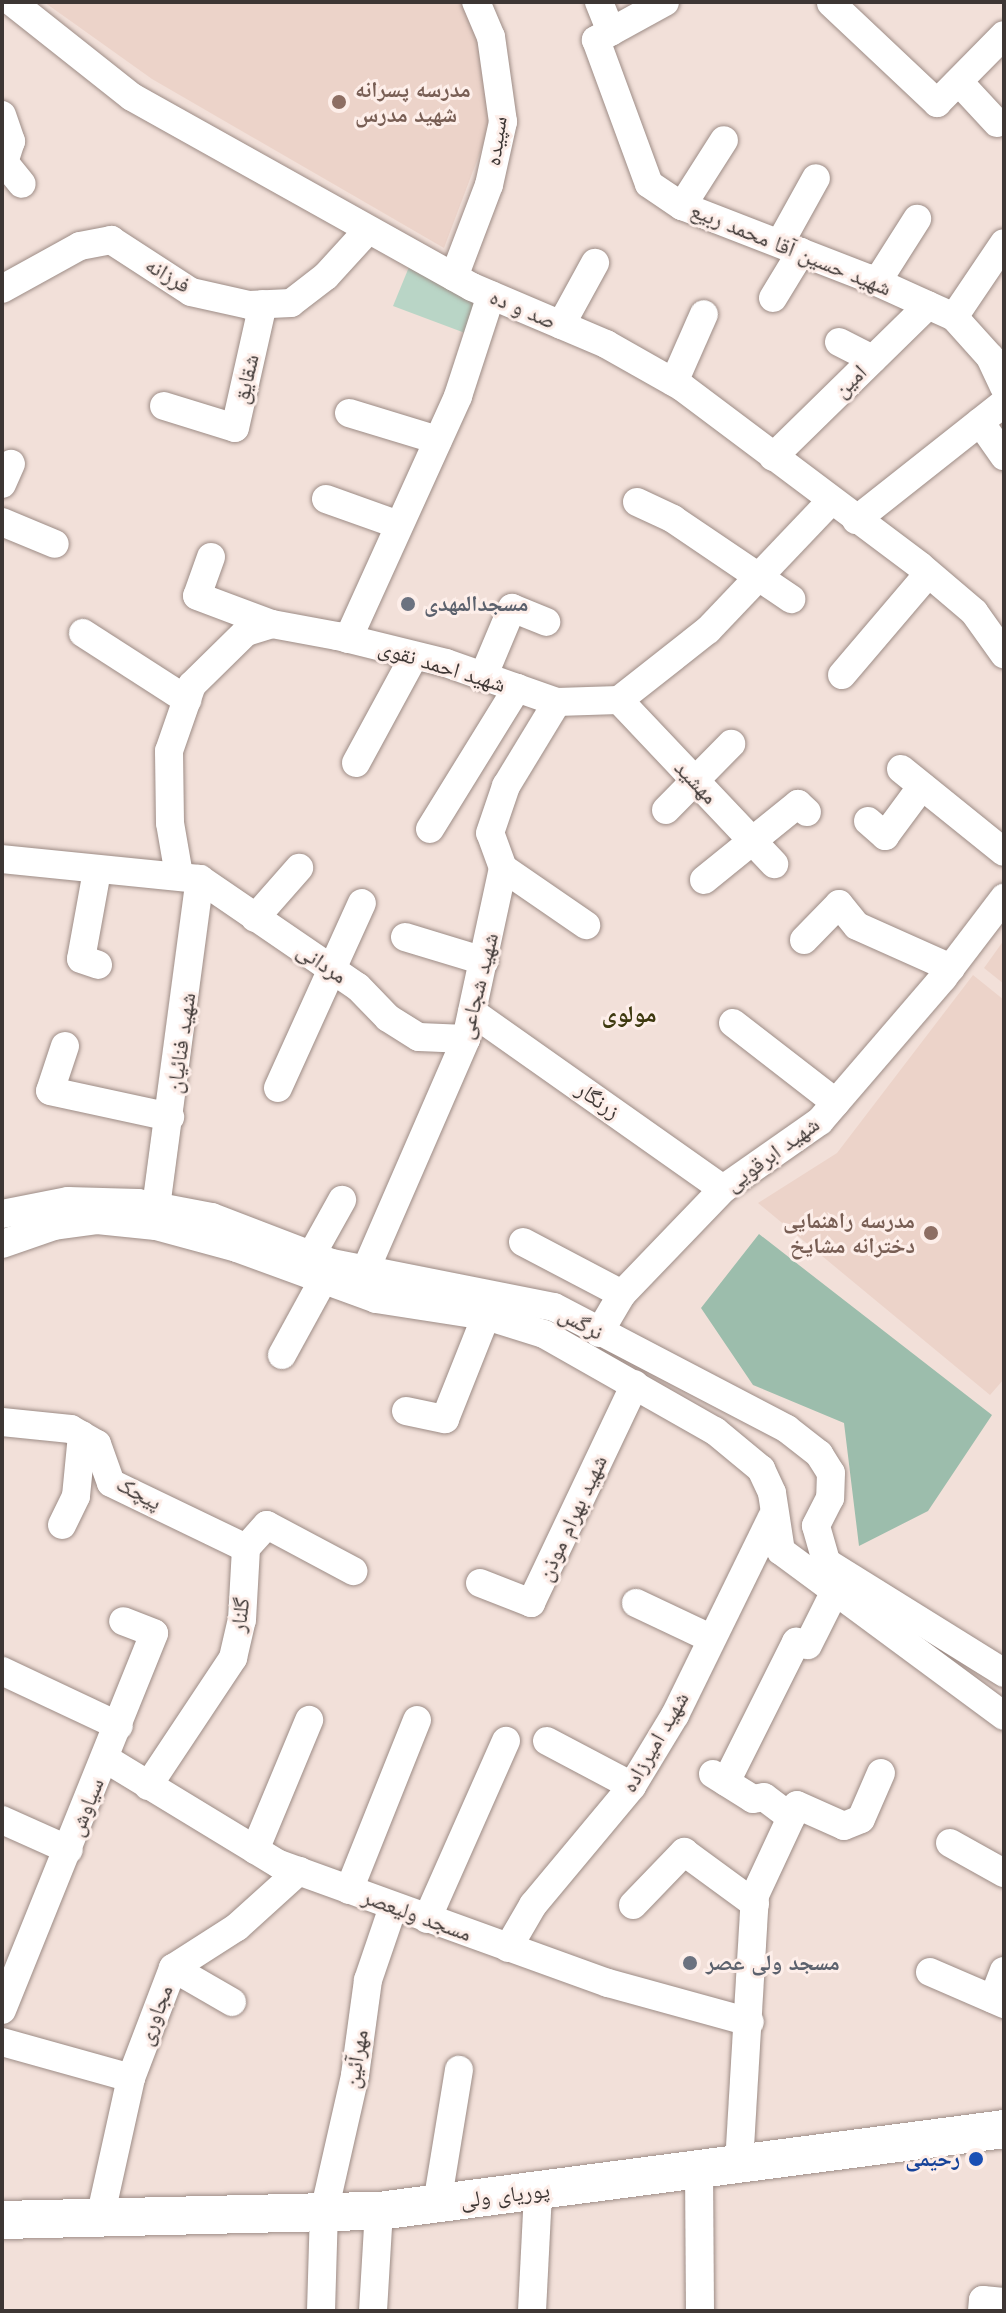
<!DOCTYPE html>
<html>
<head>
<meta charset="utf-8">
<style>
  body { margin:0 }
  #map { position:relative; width:1006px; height:2313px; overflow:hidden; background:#f2e0d9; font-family:Jost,"Noto Naskh Arabic",sans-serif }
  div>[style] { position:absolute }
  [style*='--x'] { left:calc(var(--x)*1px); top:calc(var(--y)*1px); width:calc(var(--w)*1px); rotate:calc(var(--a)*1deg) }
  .built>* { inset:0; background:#ecd3c9 }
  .green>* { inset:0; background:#b9d5c6 }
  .forest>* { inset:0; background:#9cbdac }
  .roads { filter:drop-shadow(0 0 2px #9d8c86) drop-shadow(0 0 2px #9d8c86) }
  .minor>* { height:28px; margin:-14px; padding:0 14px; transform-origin:14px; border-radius:14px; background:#fff }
  .secondary>* { height:38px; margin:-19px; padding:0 19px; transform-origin:19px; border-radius:19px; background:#fff }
  .dots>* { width:22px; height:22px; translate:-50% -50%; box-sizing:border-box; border:4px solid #fdeee9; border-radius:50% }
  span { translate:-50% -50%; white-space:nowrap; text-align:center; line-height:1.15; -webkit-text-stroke:6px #fdeee9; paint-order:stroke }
  .education-label { font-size:22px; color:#785e54; font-weight:700 }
  .left { translate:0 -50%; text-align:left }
  .right { translate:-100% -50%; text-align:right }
  .street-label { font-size:22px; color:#3d3634 }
  .worship-label { font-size:22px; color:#5b616d; font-weight:700 }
  .transit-label { font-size:22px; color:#164399; font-weight:700 }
  .neighbourhood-label { font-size:24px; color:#3d390f; font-weight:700 }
  .frame { position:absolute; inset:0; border:4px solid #3d3634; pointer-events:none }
</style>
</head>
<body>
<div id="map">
  <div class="built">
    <i style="clip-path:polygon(44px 2px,461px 2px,477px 38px,490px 126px,444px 248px,152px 79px)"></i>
    <i style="clip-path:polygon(1004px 940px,1004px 984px,984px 968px)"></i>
    <i style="clip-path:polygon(973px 975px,1004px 1000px,1004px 1379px,990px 1395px,758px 1203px,837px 1153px)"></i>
  </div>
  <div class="green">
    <i style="clip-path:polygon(409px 267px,479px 300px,465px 333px,393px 306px)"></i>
  </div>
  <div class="forest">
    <i style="clip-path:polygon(759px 1234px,992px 1415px,928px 1511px,859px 1546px,844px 1423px,753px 1385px,701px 1308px)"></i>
  </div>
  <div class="roads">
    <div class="minor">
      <i style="--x:12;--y:2;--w:153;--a:38.4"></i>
      <i style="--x:132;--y:97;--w:389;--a:29.2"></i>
      <i style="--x:472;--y:287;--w:146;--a:23"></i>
      <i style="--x:606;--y:344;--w:87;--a:29.5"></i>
      <i style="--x:682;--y:387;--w:298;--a:36.9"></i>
      <i style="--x:920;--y:566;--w:71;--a:40.4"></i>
      <i style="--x:974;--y:612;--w:52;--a:54.5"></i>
      <i style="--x:599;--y:2;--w:32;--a:68"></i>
      <i style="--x:665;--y:2;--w:79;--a:151.2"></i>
      <i style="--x:596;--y:40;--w:153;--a:69.8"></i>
      <i style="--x:649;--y:184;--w:40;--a:34"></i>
      <i style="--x:682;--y:206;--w:199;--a:21.2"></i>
      <i style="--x:868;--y:278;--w:94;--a:24.4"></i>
      <i style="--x:954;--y:317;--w:54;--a:48"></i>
      <i style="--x:990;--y:357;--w:33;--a:65"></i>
      <i style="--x:831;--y:3;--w:146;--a:43.3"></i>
      <i style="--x:937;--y:103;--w:95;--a:-45.4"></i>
      <i style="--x:959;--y:82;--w:56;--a:47.2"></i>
      <i style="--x:2;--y:115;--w:28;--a:71"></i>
      <i style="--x:11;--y:141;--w:28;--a:108"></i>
      <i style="--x:4;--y:162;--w:28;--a:51"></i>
      <i style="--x:682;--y:206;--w:78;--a:-57.5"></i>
      <i style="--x:780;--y:243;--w:74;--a:-61"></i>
      <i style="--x:454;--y:277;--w:98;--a:-69.2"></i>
      <i style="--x:489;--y:185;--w:65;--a:-77.5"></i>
      <i style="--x:503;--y:122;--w:86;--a:-98"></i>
      <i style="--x:491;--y:37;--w:38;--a:-113"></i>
      <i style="--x:877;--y:282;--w:75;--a:-57.6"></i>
      <i style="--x:2;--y:289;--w:89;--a:-28.9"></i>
      <i style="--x:80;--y:246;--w:32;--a:-11"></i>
      <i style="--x:111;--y:240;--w:95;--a:33"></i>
      <i style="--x:191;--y:292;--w:59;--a:12.6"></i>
      <i style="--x:249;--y:305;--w:42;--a:-2.7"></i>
      <i style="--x:291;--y:303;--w:44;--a:-37.6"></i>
      <i style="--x:326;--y:276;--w:62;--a:-47.6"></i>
      <i style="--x:773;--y:298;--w:54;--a:-58.7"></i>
      <i style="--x:954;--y:317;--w:89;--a:-56"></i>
      <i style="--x:561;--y:325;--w:71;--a:-61.3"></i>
      <i style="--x:839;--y:342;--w:38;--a:27"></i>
      <i style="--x:674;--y:382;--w:74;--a:-66.2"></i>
      <i style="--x:164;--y:406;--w:74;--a:17.2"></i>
      <i style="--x:235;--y:428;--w:127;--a:-77.3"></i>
      <i style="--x:349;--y:413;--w:93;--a:16.9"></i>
      <i style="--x:980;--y:422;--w:42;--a:54.8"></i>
      <i style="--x:773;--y:457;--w:217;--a:-44.4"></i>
      <i style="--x:2;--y:484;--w:22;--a:-66"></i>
      <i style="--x:326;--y:499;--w:77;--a:19.6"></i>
      <i style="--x:637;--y:502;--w:40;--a:25"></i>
      <i style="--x:673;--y:519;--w:143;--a:34.1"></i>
      <i style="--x:856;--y:520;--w:189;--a:-38.3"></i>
      <i style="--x:2;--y:522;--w:57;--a:22.5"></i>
      <i style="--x:211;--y:557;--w:41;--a:109.7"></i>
      <i style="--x:197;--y:596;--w:80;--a:20.5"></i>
      <i style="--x:83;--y:633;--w:124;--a:32.8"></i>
      <i style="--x:348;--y:639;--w:267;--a:-65.6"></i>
      <i style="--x:458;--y:396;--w:106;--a:-71.9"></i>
      <i style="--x:842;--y:675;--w:133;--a:-49.6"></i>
      <i style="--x:483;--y:677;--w:75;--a:-67.2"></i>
      <i style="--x:512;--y:608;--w:37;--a:22"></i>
      <i style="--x:619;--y:700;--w:226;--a:46.6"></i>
      <i style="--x:356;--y:763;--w:122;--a:-61.5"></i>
      <i style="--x:901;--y:769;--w:132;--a:38.9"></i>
      <i style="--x:666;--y:810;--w:93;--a:-45.4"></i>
      <i style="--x:868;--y:821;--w:23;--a:41"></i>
      <i style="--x:885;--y:836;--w:62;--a:-53.5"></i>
      <i style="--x:430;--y:829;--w:166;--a:-58.3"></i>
      <i style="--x:2;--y:859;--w:199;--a:5.8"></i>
      <i style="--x:200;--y:879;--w:191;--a:34.4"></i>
      <i style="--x:358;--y:987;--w:43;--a:45.9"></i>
      <i style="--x:388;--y:1018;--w:36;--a:32"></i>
      <i style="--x:419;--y:1037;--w:47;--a:2.4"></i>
      <i style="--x:503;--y:868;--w:101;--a:34.5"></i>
      <i style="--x:97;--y:871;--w:89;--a:100.3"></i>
      <i style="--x:81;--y:959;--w:18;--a:19"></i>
      <i style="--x:179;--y:875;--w:53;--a:-99.8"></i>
      <i style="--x:170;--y:823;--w:72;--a:-90.8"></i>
      <i style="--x:169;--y:751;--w:70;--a:-70.8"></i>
      <i style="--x:192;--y:685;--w:76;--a:-44.5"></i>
      <i style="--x:246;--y:632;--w:27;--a:-17"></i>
      <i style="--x:272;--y:624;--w:66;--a:10.5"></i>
      <i style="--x:337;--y:636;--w:112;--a:13.9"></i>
      <i style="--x:446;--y:663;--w:118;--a:19.4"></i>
      <i style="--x:557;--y:702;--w:62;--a:-1.8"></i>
      <i style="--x:619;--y:700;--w:113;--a:-38.2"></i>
      <i style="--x:708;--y:630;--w:177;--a:-46.4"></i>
      <i style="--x:704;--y:880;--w:121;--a:-39"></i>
      <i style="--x:798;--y:804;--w:12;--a:42"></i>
      <i style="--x:255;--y:918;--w:67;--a:-48.7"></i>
      <i style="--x:405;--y:937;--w:83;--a:16.9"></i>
      <i style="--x:804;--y:940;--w:50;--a:-45.8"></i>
      <i style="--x:839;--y:904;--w:28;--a:51"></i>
      <i style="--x:857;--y:926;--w:103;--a:24.1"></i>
      <i style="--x:472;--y:1012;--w:307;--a:35.2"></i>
      <i style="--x:733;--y:1023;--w:130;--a:37.8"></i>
      <i style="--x:65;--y:1046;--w:47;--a:108.4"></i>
      <i style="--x:50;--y:1091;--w:123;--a:12.2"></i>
      <i style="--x:278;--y:1088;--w:203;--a:-65.6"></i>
      <i style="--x:156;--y:1207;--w:331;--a:-82.4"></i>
      <i style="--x:2;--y:1214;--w:67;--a:-11.1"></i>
      <i style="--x:68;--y:1201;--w:70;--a:1.6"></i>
      <i style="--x:138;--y:1203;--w:75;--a:10.7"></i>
      <i style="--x:212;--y:1217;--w:129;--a:21"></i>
      <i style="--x:332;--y:1263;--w:226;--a:11.2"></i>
      <i style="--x:554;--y:1307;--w:263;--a:27.6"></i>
      <i style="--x:787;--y:1429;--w:41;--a:38"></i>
      <i style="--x:819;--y:1454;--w:22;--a:58"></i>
      <i style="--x:831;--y:1473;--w:25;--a:92"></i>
      <i style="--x:830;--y:1498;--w:31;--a:117"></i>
      <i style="--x:816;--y:1526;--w:37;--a:74"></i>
      <i style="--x:826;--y:1562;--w:210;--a:31.9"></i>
      <i style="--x:523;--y:1242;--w:112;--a:27.7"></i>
      <i style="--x:2;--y:1244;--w:55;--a:-19.1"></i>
      <i style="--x:54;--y:1226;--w:43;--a:-7.9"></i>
      <i style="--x:97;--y:1220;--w:59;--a:5.8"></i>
      <i style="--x:156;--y:1226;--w:84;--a:15.2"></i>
      <i style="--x:237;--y:1248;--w:148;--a:20.1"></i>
      <i style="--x:376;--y:1299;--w:111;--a:8.8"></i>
      <i style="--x:486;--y:1316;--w:61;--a:17.2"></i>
      <i style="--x:544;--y:1334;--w:197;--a:29.6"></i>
      <i style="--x:715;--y:1431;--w:60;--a:39.6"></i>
      <i style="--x:761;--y:1469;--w:26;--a:65"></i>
      <i style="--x:772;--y:1493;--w:59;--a:81.2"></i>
      <i style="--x:781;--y:1551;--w:277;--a:36.5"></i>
      <i style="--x:312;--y:1254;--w:62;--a:-60.9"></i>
      <i style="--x:366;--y:1269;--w:251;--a:-66.5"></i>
      <i style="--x:466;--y:1039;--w:175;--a:-77.8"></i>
      <i style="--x:503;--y:868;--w:37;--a:-110"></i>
      <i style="--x:490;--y:833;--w:50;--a:-71.2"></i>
      <i style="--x:506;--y:786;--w:98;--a:-58.7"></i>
      <i style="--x:599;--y:1333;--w:45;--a:-59.5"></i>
      <i style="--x:622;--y:1294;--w:146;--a:-46.1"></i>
      <i style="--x:723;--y:1189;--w:118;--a:-35"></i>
      <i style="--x:820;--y:1121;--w:189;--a:-49.3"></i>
      <i style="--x:943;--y:978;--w:101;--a:-52.7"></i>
      <i style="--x:282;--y:1355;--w:85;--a:-61.3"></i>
      <i style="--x:406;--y:1411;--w:40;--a:12"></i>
      <i style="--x:445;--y:1419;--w:111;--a:-68.3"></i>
      <i style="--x:2;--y:1422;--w:69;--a:5.8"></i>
      <i style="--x:71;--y:1429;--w:30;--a:30"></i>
      <i style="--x:97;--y:1444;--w:41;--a:70.3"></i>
      <i style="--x:111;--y:1483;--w:150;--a:25.7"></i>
      <i style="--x:62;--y:1525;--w:32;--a:-64"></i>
      <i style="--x:76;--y:1496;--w:61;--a:-84.4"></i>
      <i style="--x:480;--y:1583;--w:55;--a:21.4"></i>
      <i style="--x:531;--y:1603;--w:242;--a:-64.6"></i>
      <i style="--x:636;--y:1603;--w:82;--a:25.3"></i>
      <i style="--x:2;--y:1671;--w:129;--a:25.2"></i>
      <i style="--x:547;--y:1741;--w:96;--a:27.9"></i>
      <i style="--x:106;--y:1759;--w:202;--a:31.3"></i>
      <i style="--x:279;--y:1864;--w:350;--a:19.9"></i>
      <i style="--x:608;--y:1983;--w:147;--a:15.4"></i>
      <i style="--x:713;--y:1774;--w:47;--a:32"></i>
      <i style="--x:753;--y:1799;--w:11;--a:-10"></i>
      <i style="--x:764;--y:1797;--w:34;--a:37"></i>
      <i style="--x:726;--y:1782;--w:157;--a:-63.4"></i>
      <i style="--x:796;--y:1642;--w:12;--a:14"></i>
      <i style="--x:808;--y:1645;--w:58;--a:-63.4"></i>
      <i style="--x:148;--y:1786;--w:154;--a:-56.4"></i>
      <i style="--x:233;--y:1658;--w:39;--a:-77"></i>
      <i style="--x:242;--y:1620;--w:72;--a:-86.8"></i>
      <i style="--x:246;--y:1548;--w:31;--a:-48"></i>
      <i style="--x:267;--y:1525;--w:98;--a:28.1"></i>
      <i style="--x:2;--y:1820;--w:73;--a:24.1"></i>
      <i style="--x:950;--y:1843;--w:62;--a:29.1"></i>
      <i style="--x:255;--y:1850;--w:141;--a:-67.4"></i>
      <i style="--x:349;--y:1890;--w:183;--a:-68.2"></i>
      <i style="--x:633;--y:1905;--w:74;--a:-46.1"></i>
      <i style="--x:684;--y:1852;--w:88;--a:36.2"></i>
      <i style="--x:427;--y:1919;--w:195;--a:-66.1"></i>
      <i style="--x:508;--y:1948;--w:50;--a:-59.8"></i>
      <i style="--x:533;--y:1905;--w:155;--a:-50.2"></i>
      <i style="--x:632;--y:1786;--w:83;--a:-58.8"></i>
      <i style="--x:675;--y:1715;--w:220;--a:-63.9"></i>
      <i style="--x:173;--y:1968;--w:68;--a:30"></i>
      <i style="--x:930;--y:1972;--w:81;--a:23.4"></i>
      <i style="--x:993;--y:1999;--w:30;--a:-69"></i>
      <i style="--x:2;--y:2010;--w:406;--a:-68"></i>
      <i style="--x:154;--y:1633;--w:33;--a:-159"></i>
      <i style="--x:2;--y:2042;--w:134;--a:15.6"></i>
      <i style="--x:739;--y:2164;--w:269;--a:-86.6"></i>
      <i style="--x:755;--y:1895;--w:99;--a:-65"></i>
      <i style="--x:797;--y:1805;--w:51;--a:24.1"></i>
      <i style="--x:844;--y:1826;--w:18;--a:-22"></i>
      <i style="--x:861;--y:1819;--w:50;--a:-66.5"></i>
      <i style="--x:699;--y:2169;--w:142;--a:89.6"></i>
      <i style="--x:437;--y:2204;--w:136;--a:-80.7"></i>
      <i style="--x:100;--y:2218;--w:143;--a:-77.5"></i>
      <i style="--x:131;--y:2078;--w:118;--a:-69.1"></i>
      <i style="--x:173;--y:1968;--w:76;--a:-32.6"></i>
      <i style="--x:237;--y:1927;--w:84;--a:-42.1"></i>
      <i style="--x:321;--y:2311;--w:99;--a:-88.3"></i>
      <i style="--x:324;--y:2212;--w:140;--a:-77.2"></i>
      <i style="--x:355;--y:2075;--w:96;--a:-82.2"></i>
      <i style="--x:368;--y:1980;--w:77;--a:-71.1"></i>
      <i style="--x:373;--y:2311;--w:100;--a:-86.6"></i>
      <i style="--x:532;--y:2311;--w:120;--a:-87.1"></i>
      <i style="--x:982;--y:2311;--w:11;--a:-85"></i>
      <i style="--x:983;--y:2300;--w:21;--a:5"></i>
    </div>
    <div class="secondary">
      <i style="--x:2;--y:2220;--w:377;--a:-1.4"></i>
      <i style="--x:379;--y:2211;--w:630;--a:-7.47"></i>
    </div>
  </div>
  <div class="dots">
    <i style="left:339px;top:102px;background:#8d6e63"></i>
    <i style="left:408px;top:604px;background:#6b7280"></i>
    <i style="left:931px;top:1233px;background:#8d6e63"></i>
    <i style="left:690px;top:1963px;background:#6b7280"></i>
    <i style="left:976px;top:2159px;background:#1a4fb4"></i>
  </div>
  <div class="education-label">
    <span class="left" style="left:355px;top:102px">مدرسه پسرانه<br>شهید مدرس</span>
    <span class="right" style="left:915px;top:1233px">مدرسه راهنمایی<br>دخترانه مشایخ</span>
  </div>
  <div class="street-label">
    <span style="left:496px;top:141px;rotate:-82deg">سپیده</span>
    <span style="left:791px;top:249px;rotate:22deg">شهید حسین آقا محمد ربیع</span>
    <span style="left:168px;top:275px;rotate:31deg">فرزانه</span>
    <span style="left:523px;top:309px;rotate:23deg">صد و ده</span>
    <span style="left:246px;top:379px;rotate:-77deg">شقایق</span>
    <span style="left:850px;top:381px;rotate:-44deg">امین</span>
    <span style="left:442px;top:666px;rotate:17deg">شهید احمد نقوی</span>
    <span style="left:696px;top:782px;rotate:46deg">مهشید</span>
    <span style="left:322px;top:963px;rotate:34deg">مردانی</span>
    <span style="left:478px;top:986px;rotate:-76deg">شهید شجاعی</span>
    <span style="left:181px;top:1043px;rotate:-82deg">شهید فنائیان</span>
    <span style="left:598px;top:1100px;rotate:35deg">زرنگار</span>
    <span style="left:772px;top:1154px;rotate:-36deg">شهید ابرقویی</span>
    <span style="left:581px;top:1323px;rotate:28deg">نرگس</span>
    <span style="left:139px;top:1493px;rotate:28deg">پیچک</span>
    <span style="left:572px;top:1518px;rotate:-65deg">شهید بهرام موذن</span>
    <span style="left:240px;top:1615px;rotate:-83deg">گلنار</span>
    <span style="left:655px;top:1742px;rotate:-60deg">شهید امیرزاده</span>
    <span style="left:86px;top:1807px;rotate:-68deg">سیاوش</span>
    <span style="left:417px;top:1915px;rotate:20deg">مسجد ولیعصر</span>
    <span style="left:155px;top:2015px;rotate:-69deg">مجاوری</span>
    <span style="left:356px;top:2059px;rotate:-81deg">مهرآئین</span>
    <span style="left:505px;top:2195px;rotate:-7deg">پوریای ولی</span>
  </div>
  <div class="worship-label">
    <span class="left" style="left:424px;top:604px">مسجدالمهدی</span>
    <span class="left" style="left:706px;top:1963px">مسجد ولی عصر</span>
  </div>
  <div class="transit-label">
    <span class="right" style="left:960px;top:2159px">رحیمی</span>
  </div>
  <div class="neighbourhood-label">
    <span style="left:629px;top:1014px">مولوی</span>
  </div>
  <div class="frame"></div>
</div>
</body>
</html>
